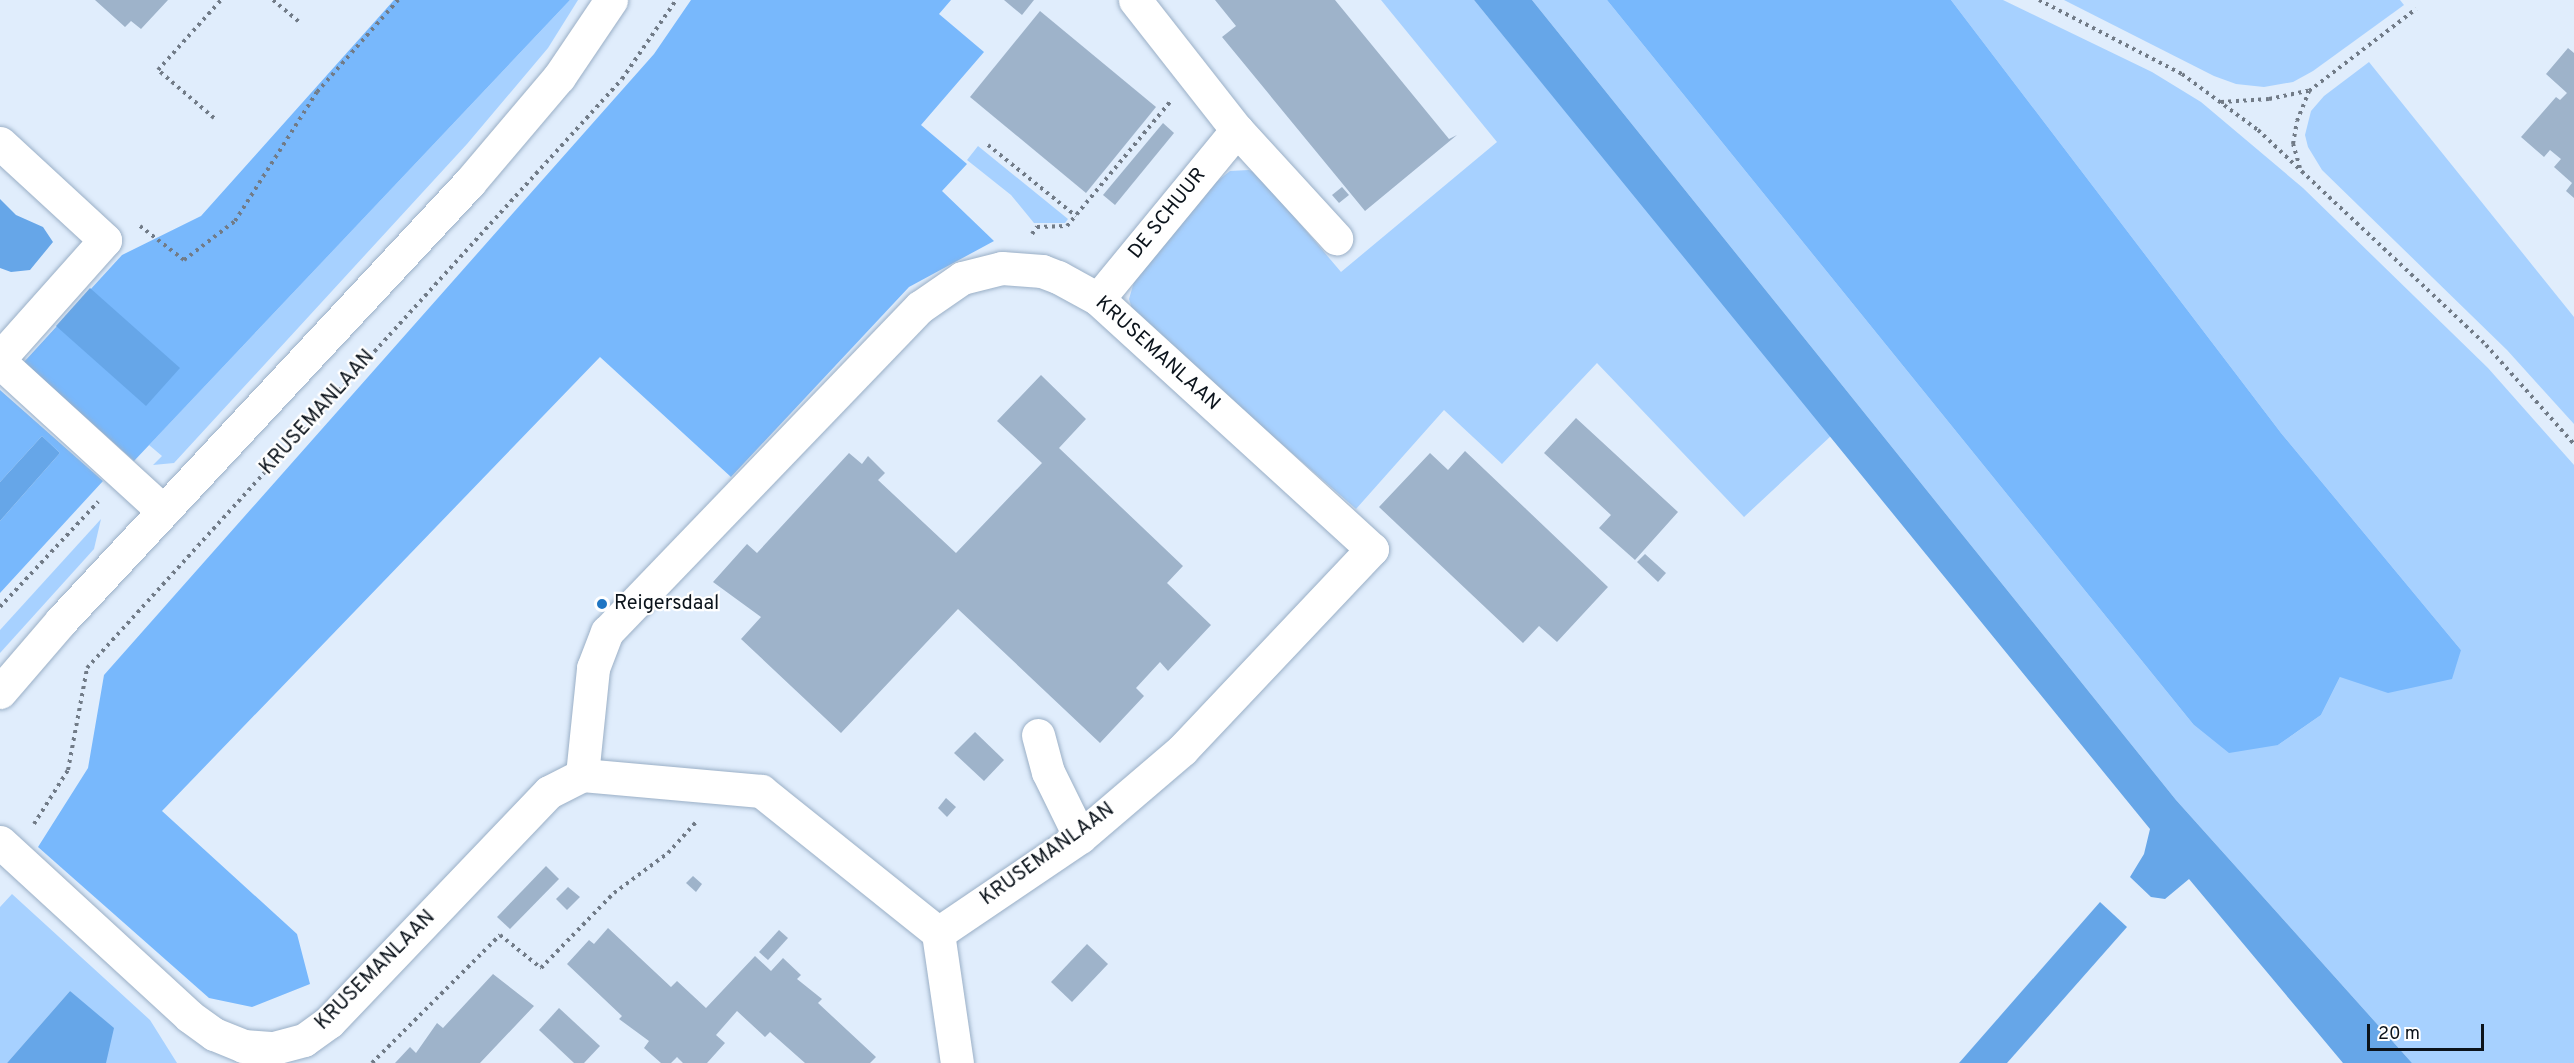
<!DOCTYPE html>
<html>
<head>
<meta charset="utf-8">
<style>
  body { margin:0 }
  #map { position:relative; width:2574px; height:1063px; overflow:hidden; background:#e0edfc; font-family:Overpass,sans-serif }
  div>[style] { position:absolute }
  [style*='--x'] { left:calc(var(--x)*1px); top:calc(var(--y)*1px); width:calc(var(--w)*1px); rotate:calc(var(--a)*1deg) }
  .green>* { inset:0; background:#a7d1ff }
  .forest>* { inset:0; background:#78b8fc }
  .water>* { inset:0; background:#66a6e8 }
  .building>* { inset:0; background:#9eb3ca }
  .path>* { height:4px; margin-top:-2px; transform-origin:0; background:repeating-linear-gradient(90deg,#717b87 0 3px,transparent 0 7.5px) }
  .roads { filter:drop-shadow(0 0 2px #9aafc6) drop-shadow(0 0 2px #9aafc6) }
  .minor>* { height:33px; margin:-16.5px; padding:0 16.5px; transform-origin:16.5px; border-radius:16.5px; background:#fff }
  .major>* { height:33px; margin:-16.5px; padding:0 16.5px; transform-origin:16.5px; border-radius:16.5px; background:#fff }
  .dots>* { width:16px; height:16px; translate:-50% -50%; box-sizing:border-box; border:3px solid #fff; border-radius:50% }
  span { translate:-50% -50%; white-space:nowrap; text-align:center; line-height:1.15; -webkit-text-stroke:4.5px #fff; paint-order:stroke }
  .street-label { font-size:20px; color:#0b131b }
  .poi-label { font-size:20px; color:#0b131b }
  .left { translate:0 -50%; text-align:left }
  .scale { position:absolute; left:2367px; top:1024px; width:117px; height:27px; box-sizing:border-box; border:3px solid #0b131b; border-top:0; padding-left:8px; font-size:18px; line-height:21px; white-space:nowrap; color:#0b131b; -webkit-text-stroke:4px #fff; paint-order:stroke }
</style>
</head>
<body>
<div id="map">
  <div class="green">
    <i style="clip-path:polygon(570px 0,578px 0,548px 48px,467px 144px,174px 463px,153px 465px,162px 456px,149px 445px)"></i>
    <i style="clip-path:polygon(1381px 0,1474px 0,1832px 435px,1744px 517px,1597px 363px,1502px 464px,1444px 410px,1356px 509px,1134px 315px,1129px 299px,1134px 282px,1216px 182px,1230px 171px,1249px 170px,1258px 174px,1341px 272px,1497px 142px)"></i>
    <i style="clip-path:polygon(1532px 0,1607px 0,2193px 724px,2278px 745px,2321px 715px,2340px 677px,2461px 650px,2281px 433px,1951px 0,2003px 0,2152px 72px,2201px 102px,2303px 188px,2488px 368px,2574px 465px,2574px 1063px,2412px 1063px,2176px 800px)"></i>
    <i style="clip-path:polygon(2064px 0,2400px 0,2404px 5px,2313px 71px,2293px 82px,2264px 87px,2236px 84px,2214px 76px)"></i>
    <i style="clip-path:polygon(2369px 62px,2574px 317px,2574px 424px,2507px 350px,2322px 170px,2308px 147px,2305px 135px,2311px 111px,2324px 96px)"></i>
    <i style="clip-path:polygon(978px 146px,1068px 219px,1065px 223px,1034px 223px,1011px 195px,967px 160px)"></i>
    <i style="clip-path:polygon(101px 519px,94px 549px,0 653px,0 630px)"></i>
    <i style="clip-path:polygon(12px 894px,150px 1020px,177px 1063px,106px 1063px,70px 991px,7px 1063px,0 1063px,0 907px)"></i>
  </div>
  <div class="forest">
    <i style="clip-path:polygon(394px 0,570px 0,134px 461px,24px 362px,122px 255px,201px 216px)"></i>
    <i style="clip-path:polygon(691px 0,951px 0,939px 14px,984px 52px,921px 125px,967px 164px,942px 191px,994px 241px,909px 287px,731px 477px,600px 357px,162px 811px,297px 934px,310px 984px,252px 1007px,209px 998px,38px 847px,88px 768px,104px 675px,654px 54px)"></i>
    <i style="clip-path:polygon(1607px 0,1951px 0,2281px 433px,2461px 650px,2452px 679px,2388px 693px,2340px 677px,2321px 715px,2298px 731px,2278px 745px,2229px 753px,2193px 724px)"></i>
    <i style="clip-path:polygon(0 390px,103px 481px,0 593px,0 521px,60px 453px,42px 436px,0 482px)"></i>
  </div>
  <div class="water">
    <i style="clip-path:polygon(1474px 0,1532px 0,2176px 800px,2412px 1063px,2343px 1063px,2189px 879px,2165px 899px,2151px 897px,2130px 877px,2144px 854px,2150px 829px)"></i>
    <i style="clip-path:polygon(0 199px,16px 215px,43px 227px,53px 242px,30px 270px,11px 272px,0 268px)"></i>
    <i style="clip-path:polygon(90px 288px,180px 368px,146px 406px,56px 326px)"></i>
    <i style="clip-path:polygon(42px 436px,60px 453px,0 521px,0 482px)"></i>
    <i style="clip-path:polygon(2100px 902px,2127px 927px,2007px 1063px,1959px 1063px)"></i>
    <i style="clip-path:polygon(70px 991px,114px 1028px,106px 1063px,7px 1063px)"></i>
  </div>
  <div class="building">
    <i style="clip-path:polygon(95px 0,168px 0,141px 29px,131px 21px,125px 27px)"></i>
    <i style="clip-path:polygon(1004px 0,1034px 0,1022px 15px)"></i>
    <i style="clip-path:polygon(1215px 0,1335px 0,1449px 139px,1457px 135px,1365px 211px,1222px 37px,1236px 26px)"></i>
    <i style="clip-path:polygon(1040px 11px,1156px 107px,1086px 193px,970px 97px)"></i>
    <i style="clip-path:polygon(2568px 48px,2574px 53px,2574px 198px,2566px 191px,2572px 183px,2554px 167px,2561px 159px,2550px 150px,2544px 157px,2521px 137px,2556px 97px,2560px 100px,2567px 93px,2546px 74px)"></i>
    <i style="clip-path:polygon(1163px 123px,1174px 133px,1115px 205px,1103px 195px)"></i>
    <i style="clip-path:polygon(1342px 187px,1349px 195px,1339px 203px,1332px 195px)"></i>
    <i style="clip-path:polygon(1041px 375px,1086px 419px,1059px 448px,1183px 566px,1167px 583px,1211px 625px,1168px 671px,1160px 662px,1136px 688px,1144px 696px,1100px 743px,958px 609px,841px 733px,741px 639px,761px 617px,713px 582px,747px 544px,757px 553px,849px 453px,862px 464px,868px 456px,885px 473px,878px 480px,956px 553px,1042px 463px,997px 421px)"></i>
    <i style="clip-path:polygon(1576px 418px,1678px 512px,1635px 560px,1599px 528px,1611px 515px,1544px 453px)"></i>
    <i style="clip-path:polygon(1465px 451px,1608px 587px,1557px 642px,1539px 626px,1523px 643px,1379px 507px,1430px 453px,1448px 470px)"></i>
    <i style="clip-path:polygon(1645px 554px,1666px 573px,1658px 582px,1637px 562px)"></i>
    <i style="clip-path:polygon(975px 732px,1004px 760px,984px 781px,954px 753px)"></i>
    <i style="clip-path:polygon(946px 798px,956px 807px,947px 817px,938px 808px)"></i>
    <i style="clip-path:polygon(546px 866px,559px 879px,510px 929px,497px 917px)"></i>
    <i style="clip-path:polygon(693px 876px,702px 884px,696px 892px,686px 883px)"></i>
    <i style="clip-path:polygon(568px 887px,580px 897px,567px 910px,556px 899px)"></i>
    <i style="clip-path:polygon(608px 928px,671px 987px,677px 981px,706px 1008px,755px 956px,771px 971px,783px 958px,801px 975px,797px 979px,822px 999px,818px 1003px,876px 1057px,870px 1063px,805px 1063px,770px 1032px,765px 1037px,737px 1011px,716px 1035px,725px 1043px,707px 1063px,683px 1063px,677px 1057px,671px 1063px,661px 1063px,644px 1048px,649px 1041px,619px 1019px,622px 1016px,567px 964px,589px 940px,594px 944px)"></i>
    <i style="clip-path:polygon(779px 930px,788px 938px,768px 960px,759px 952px)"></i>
    <i style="clip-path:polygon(1087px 944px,1108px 964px,1072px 1002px,1051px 982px)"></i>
    <i style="clip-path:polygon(493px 974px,534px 1006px,480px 1063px,395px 1063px,410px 1047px,416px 1053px,437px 1023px,443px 1028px)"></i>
    <i style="clip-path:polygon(559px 1008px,600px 1046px,584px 1063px,574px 1063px,539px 1030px)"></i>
  </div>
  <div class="path">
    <i style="--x:273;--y:0;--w:35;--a:40"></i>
    <i style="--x:2039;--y:0;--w:161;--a:27.4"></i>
    <i style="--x:2182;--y:74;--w:94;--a:36.4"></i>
    <i style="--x:2258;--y:130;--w:313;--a:43.3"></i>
    <i style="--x:2486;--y:345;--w:132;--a:48.4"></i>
    <i style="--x:2221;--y:102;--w:48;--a:-3.6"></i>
    <i style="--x:2269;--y:99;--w:40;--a:-12"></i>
    <i style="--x:214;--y:118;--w:74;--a:-139.4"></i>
    <i style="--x:158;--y:70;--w:94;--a:-48"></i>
    <i style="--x:988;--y:145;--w:113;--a:38.9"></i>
    <i style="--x:2300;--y:168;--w:25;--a:-106"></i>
    <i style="--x:2293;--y:144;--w:23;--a:-80"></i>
    <i style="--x:2297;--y:121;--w:32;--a:-68"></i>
    <i style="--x:2309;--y:91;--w:135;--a:-37.5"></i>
    <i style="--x:140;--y:226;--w:56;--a:37.7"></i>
    <i style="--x:184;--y:260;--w:64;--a:-37.4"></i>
    <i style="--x:235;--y:221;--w:153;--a:-57.6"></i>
    <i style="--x:317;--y:92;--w:123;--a:-48.6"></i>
    <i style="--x:1032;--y:234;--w:9;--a:-54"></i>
    <i style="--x:1037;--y:227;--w:30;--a:-2"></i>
    <i style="--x:1067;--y:226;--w:161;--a:-50.3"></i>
    <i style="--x:0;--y:607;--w:144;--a:-47"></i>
    <i style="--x:34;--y:824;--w:64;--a:-57.8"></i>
    <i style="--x:68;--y:770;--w:104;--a:-79.4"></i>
    <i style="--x:87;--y:668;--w:796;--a:-47.75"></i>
    <i style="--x:622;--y:79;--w:96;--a:-55.6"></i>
    <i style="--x:372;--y:1063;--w:181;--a:-45"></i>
    <i style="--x:500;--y:935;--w:53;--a:38.8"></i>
    <i style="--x:541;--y:968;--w:105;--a:-45.8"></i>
    <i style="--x:614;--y:893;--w:67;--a:-36.5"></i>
    <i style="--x:668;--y:853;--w:43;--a:-47.8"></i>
  </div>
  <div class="roads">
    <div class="minor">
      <i style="--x:1135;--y:0;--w:165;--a:51.9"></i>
      <i style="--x:1237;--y:130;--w:147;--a:47.5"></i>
      <i style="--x:0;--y:143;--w:143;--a:42.7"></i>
      <i style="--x:105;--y:240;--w:158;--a:131.7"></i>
      <i style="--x:1098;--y:299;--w:219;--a:-50.6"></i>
      <i style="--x:0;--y:362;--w:221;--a:42.4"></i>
      <i style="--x:1038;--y:735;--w:38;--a:75"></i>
      <i style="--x:1048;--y:772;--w:72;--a:63.8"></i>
      <i style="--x:582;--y:775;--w:108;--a:-84.1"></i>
      <i style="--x:593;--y:668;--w:39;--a:-69"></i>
      <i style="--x:607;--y:632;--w:451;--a:-46.1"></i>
      <i style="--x:920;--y:307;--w:51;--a:-34.6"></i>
      <i style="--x:962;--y:278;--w:41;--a:-14"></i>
      <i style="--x:1002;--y:268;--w:40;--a:4.3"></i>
      <i style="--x:1042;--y:271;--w:17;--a:21"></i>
      <i style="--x:1058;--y:277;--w:46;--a:28.8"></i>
      <i style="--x:1098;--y:299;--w:371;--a:42.4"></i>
      <i style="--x:1372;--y:549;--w:277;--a:133.4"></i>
      <i style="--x:1182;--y:750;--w:134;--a:139.5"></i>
      <i style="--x:1080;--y:837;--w:171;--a:145.9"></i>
      <i style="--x:0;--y:842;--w:257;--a:42.6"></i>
      <i style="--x:189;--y:1016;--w:31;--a:36"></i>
      <i style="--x:214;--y:1034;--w:31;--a:22"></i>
      <i style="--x:243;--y:1046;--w:31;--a:4"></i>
      <i style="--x:274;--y:1048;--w:31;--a:-15"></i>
      <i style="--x:304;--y:1040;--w:31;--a:-36"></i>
      <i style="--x:329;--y:1022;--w:318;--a:-46.3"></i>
      <i style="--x:549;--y:792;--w:37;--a:-27"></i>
      <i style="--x:582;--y:775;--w:180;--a:5.1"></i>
      <i style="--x:761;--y:791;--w:227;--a:38.7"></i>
      <i style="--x:938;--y:933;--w:131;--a:81.7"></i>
    </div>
    <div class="major">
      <i style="--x:0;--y:692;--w:94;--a:-49.3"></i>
      <i style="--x:61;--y:621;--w:599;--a:-47.03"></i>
      <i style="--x:469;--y:183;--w:139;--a:-49.7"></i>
      <i style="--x:559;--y:77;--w:93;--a:-56"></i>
    </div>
  </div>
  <div class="dots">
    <i style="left:602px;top:604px;background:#1f75c3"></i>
  </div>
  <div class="street-label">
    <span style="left:1168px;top:214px;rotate:-51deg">DE SCHUUR</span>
    <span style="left:1157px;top:354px;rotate:42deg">KRUSEMANLAAN</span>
    <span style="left:318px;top:413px;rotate:-48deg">KRUSEMANLAAN</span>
    <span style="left:1048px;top:855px;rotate:-36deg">KRUSEMANLAAN</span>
    <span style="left:376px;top:971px;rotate:-45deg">KRUSEMANLAAN</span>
  </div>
  <div class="poi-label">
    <span class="left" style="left:614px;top:604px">Reigersdaal</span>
  </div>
  <div class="scale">20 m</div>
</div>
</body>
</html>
